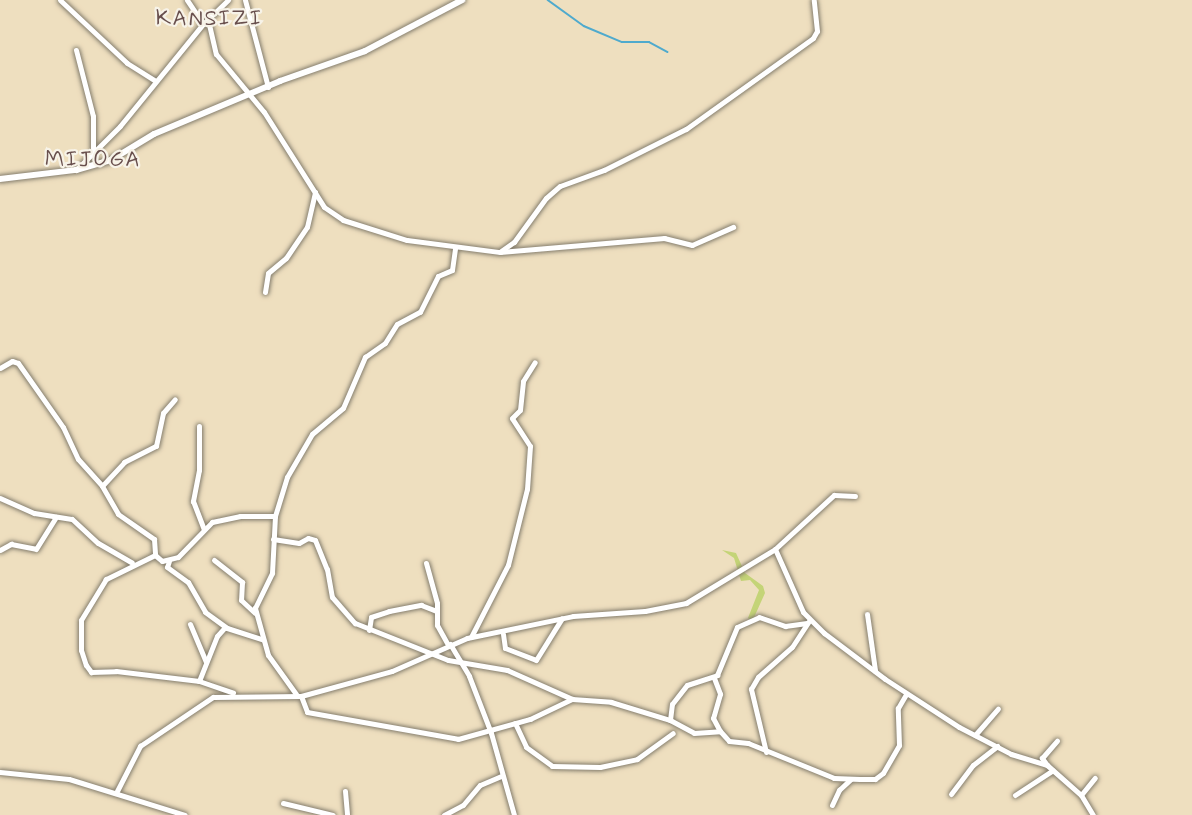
<!DOCTYPE html>
<html>
<head>
<meta charset="utf-8">
<style>
  body { margin:0 }
  #map { position:relative; width:1192px; height:815px; overflow:hidden; background:#eedfbf; font-family:Mynerve,sans-serif }
  div>[style] { position:absolute }
  [style*='--x'] { left:calc(var(--x)*1px); top:calc(var(--y)*1px); width:calc(var(--w)*1px); rotate:calc(var(--a)*1deg) }
  .green>* { inset:0; background:#c4d477 }
  .stream>* { height:1.5px; margin:-0.75px; padding:0 0.75px; transform-origin:0.75px; border-radius:0.75px; background:#4faacd }
  .roads { filter:drop-shadow(0 0 2px #857e6e) drop-shadow(0 0 2px #857e6e) }
  .minor>* { height:5px; margin:-2.5px; padding:0 2.5px; transform-origin:2.5px; border-radius:2.5px; background:#fff }
  .tertiary>* { height:6px; margin:-3px; padding:0 3px; transform-origin:3px; border-radius:3px; background:#fff }
  span { translate:-50% -50%; white-space:nowrap; text-align:center; line-height:1.15; -webkit-text-stroke:4.5px #f7f3e8; paint-order:stroke }
  .quarter-label { font-size:22px; color:#684f4d; letter-spacing:1.5px }
</style>
</head>
<body>
<div id="map">
  <div class="green">
    <i style="clip-path:polygon(722px 550px,736px 553px,745px 573px,763px 586px,765px 593px,752px 622px,748px 618px,759px 590px,750px 580px,741px 581px,734px 558px)"></i>
  </div>
  <div class="stream">
    <i style="--x:548;--y:0;--w:44;--a:35.8"></i>
    <i style="--x:584;--y:26;--w:41;--a:22.8"></i>
    <i style="--x:622;--y:42;--w:27;--a:0"></i>
    <i style="--x:649;--y:42;--w:21;--a:28"></i>
  </div>
  <div class="roads">
    <div class="minor">
      <i style="--x:60;--y:0;--w:92;--a:43.2"></i>
      <i style="--x:127;--y:63;--w:34;--a:32"></i>
      <i style="--x:187;--y:0;--w:29;--a:56"></i>
      <i style="--x:245;--y:0;--w:90;--a:75.2"></i>
      <i style="--x:208;--y:20;--w:35;--a:77"></i>
      <i style="--x:216;--y:54;--w:75;--a:50.4"></i>
      <i style="--x:264;--y:112;--w:112;--a:57.7"></i>
      <i style="--x:324;--y:207;--w:23;--a:34"></i>
      <i style="--x:343;--y:220;--w:67;--a:17.4"></i>
      <i style="--x:407;--y:240;--w:94;--a:7.4"></i>
      <i style="--x:500;--y:252;--w:165;--a:-4.9"></i>
      <i style="--x:664;--y:238;--w:29;--a:14"></i>
      <i style="--x:692;--y:245;--w:45;--a:-23.7"></i>
      <i style="--x:76;--y:50;--w:68;--a:75.6"></i>
      <i style="--x:93;--y:116;--w:37;--a:90"></i>
      <i style="--x:76;--y:170;--w:62;--a:-45"></i>
      <i style="--x:120;--y:126;--w:132;--a:-50.9"></i>
      <i style="--x:203;--y:24;--w:35;--a:-44"></i>
      <i style="--x:501;--y:251;--w:16;--a:-35"></i>
      <i style="--x:514;--y:242;--w:54;--a:-54"></i>
      <i style="--x:546;--y:198;--w:18;--a:-41"></i>
      <i style="--x:560;--y:186;--w:47;--a:-20"></i>
      <i style="--x:604;--y:170;--w:92;--a:-26.6"></i>
      <i style="--x:686;--y:129;--w:156;--a:-35.6"></i>
      <i style="--x:813;--y:38;--w:8;--a:-60"></i>
      <i style="--x:817;--y:31;--w:31;--a:-96"></i>
      <i style="--x:265;--y:292;--w:19;--a:-81"></i>
      <i style="--x:268;--y:273;--w:23;--a:-40"></i>
      <i style="--x:286;--y:258;--w:37;--a:-56"></i>
      <i style="--x:307;--y:227;--w:36;--a:-77"></i>
      <i style="--x:0;--y:368;--w:14;--a:-30"></i>
      <i style="--x:12;--y:361;--w:6;--a:18"></i>
      <i style="--x:18;--y:363;--w:78;--a:54.9"></i>
      <i style="--x:63;--y:427;--w:35;--a:65"></i>
      <i style="--x:78;--y:459;--w:36;--a:48"></i>
      <i style="--x:102;--y:486;--w:32;--a:60"></i>
      <i style="--x:118;--y:514;--w:44;--a:34.8"></i>
      <i style="--x:154;--y:539;--w:16;--a:86"></i>
      <i style="--x:155;--y:555;--w:55;--a:153.9"></i>
      <i style="--x:106;--y:579;--w:48;--a:121.4"></i>
      <i style="--x:81;--y:620;--w:30;--a:90"></i>
      <i style="--x:81;--y:650;--w:16;--a:72"></i>
      <i style="--x:86;--y:665;--w:9;--a:54"></i>
      <i style="--x:91;--y:672;--w:25;--a:-2"></i>
      <i style="--x:116;--y:671;--w:84;--a:6.9"></i>
      <i style="--x:199;--y:681;--w:36;--a:19"></i>
      <i style="--x:199;--y:426;--w:44;--a:90"></i>
      <i style="--x:199;--y:470;--w:32;--a:101"></i>
      <i style="--x:193;--y:501;--w:30;--a:69"></i>
      <i style="--x:102;--y:486;--w:33;--a:-47"></i>
      <i style="--x:124;--y:462;--w:36;--a:-27"></i>
      <i style="--x:156;--y:446;--w:34;--a:-78"></i>
      <i style="--x:163;--y:413;--w:18;--a:-49"></i>
      <i style="--x:0;--y:498;--w:37;--a:24"></i>
      <i style="--x:34;--y:513;--w:38;--a:9"></i>
      <i style="--x:72;--y:519;--w:35;--a:43"></i>
      <i style="--x:98;--y:543;--w:39;--a:30"></i>
      <i style="--x:273;--y:539;--w:26;--a:9"></i>
      <i style="--x:299;--y:543;--w:10;--a:-29"></i>
      <i style="--x:308;--y:538;--w:7;--a:16"></i>
      <i style="--x:315;--y:540;--w:31;--a:68"></i>
      <i style="--x:327;--y:569;--w:28;--a:80"></i>
      <i style="--x:332;--y:597;--w:35;--a:49"></i>
      <i style="--x:355;--y:623;--w:100;--a:21.7"></i>
      <i style="--x:448;--y:660;--w:60;--a:9.6"></i>
      <i style="--x:507;--y:670;--w:71;--a:24"></i>
      <i style="--x:775;--y:549;--w:80;--a:-42.5"></i>
      <i style="--x:834;--y:495;--w:21;--a:3"></i>
      <i style="--x:0;--y:550;--w:13;--a:-29"></i>
      <i style="--x:11;--y:544;--w:25;--a:11"></i>
      <i style="--x:36;--y:549;--w:38;--a:-58"></i>
      <i style="--x:155;--y:555;--w:9;--a:41"></i>
      <i style="--x:162;--y:561;--w:16;--a:-14"></i>
      <i style="--x:178;--y:557;--w:49;--a:-45.8"></i>
      <i style="--x:212;--y:522;--w:29;--a:-12"></i>
      <i style="--x:240;--y:516;--w:35;--a:0"></i>
      <i style="--x:214;--y:560;--w:36;--a:38"></i>
      <i style="--x:242;--y:582;--w:18;--a:93"></i>
      <i style="--x:241;--y:600;--w:19;--a:43"></i>
      <i style="--x:169;--y:561;--w:6;--a:108"></i>
      <i style="--x:167;--y:567;--w:26;--a:36"></i>
      <i style="--x:188;--y:582;--w:34;--a:60"></i>
      <i style="--x:205;--y:612;--w:27;--a:36"></i>
      <i style="--x:227;--y:628;--w:38;--a:18"></i>
      <i style="--x:426;--y:563;--w:41;--a:74.6"></i>
      <i style="--x:437;--y:603;--w:22;--a:90"></i>
      <i style="--x:437;--y:625;--w:23;--a:61"></i>
      <i style="--x:867;--y:614;--w:57;--a:81.9"></i>
      <i style="--x:190;--y:624;--w:41;--a:67.2"></i>
      <i style="--x:369;--y:630;--w:13;--a:-81"></i>
      <i style="--x:371;--y:617;--w:19;--a:-18"></i>
      <i style="--x:389;--y:611;--w:33;--a:-11"></i>
      <i style="--x:421;--y:605;--w:17;--a:21"></i>
      <i style="--x:503;--y:634;--w:14;--a:82"></i>
      <i style="--x:505;--y:648;--w:33;--a:21"></i>
      <i style="--x:536;--y:660;--w:49;--a:-58.2"></i>
      <i style="--x:471;--y:637;--w:81;--a:-62.8"></i>
      <i style="--x:508;--y:565;--w:78;--a:-76"></i>
      <i style="--x:527;--y:489;--w:43;--a:-86"></i>
      <i style="--x:530;--y:446;--w:33;--a:-123"></i>
      <i style="--x:512;--y:418;--w:11;--a:-45"></i>
      <i style="--x:520;--y:410;--w:29;--a:-84"></i>
      <i style="--x:523;--y:381;--w:22;--a:-58"></i>
      <i style="--x:450;--y:644;--w:37;--a:59"></i>
      <i style="--x:469;--y:676;--w:61;--a:68.9"></i>
      <i style="--x:491;--y:733;--w:85;--a:74.3"></i>
      <i style="--x:714;--y:678;--w:17;--a:69"></i>
      <i style="--x:720;--y:694;--w:25;--a:106"></i>
      <i style="--x:713;--y:718;--w:15;--a:62"></i>
      <i style="--x:199;--y:681;--w:48;--a:-68.2"></i>
      <i style="--x:217;--y:636;--w:12;--a:-48"></i>
      <i style="--x:296;--y:694;--w:48;--a:-125.7"></i>
      <i style="--x:268;--y:655;--w:49;--a:-105.5"></i>
      <i style="--x:255;--y:608;--w:39;--a:-64"></i>
      <i style="--x:272;--y:573;--w:57;--a:-87"></i>
      <i style="--x:275;--y:516;--w:41;--a:-72.9"></i>
      <i style="--x:287;--y:477;--w:50;--a:-59.8"></i>
      <i style="--x:312;--y:434;--w:40;--a:-40"></i>
      <i style="--x:343;--y:408;--w:56;--a:-66.7"></i>
      <i style="--x:365;--y:357;--w:24;--a:-35"></i>
      <i style="--x:385;--y:343;--w:22;--a:-58"></i>
      <i style="--x:397;--y:324;--w:26;--a:-28"></i>
      <i style="--x:420;--y:312;--w:40;--a:-63.4"></i>
      <i style="--x:438;--y:276;--w:15;--a:-23"></i>
      <i style="--x:452;--y:270;--w:22;--a:-82"></i>
      <i style="--x:301;--y:696;--w:17;--a:69"></i>
      <i style="--x:307;--y:712;--w:153;--a:10.1"></i>
      <i style="--x:458;--y:739;--w:75;--a:-15.5"></i>
      <i style="--x:530;--y:719;--w:47;--a:-25.5"></i>
      <i style="--x:572;--y:699;--w:39;--a:4"></i>
      <i style="--x:611;--y:702;--w:62;--a:17"></i>
      <i style="--x:670;--y:720;--w:27;--a:28"></i>
      <i style="--x:694;--y:733;--w:26;--a:-4"></i>
      <i style="--x:720;--y:731;--w:13;--a:48"></i>
      <i style="--x:729;--y:741;--w:19;--a:6"></i>
      <i style="--x:748;--y:743;--w:93;--a:22.1"></i>
      <i style="--x:834;--y:778;--w:26;--a:2"></i>
      <i style="--x:860;--y:779;--w:15;--a:0"></i>
      <i style="--x:875;--y:779;--w:10;--a:-37"></i>
      <i style="--x:883;--y:773;--w:32;--a:-60"></i>
      <i style="--x:899;--y:745;--w:37;--a:-92"></i>
      <i style="--x:898;--y:708;--w:16;--a:-60"></i>
      <i style="--x:670;--y:720;--w:16;--a:-83"></i>
      <i style="--x:672;--y:704;--w:24;--a:-52"></i>
      <i style="--x:687;--y:685;--w:32;--a:-18"></i>
      <i style="--x:717;--y:675;--w:52;--a:-67.4"></i>
      <i style="--x:737;--y:627;--w:24;--a:-24"></i>
      <i style="--x:759;--y:617;--w:28;--a:19"></i>
      <i style="--x:785;--y:626;--w:22;--a:-8"></i>
      <i style="--x:515;--y:723;--w:26;--a:65"></i>
      <i style="--x:526;--y:747;--w:32;--a:36"></i>
      <i style="--x:552;--y:766;--w:48;--a:1.2"></i>
      <i style="--x:600;--y:767;--w:38;--a:-12"></i>
      <i style="--x:637;--y:759;--w:44;--a:-35.8"></i>
      <i style="--x:975;--y:735;--w:35;--a:-49"></i>
      <i style="--x:766;--y:752;--w:65;--a:-103.4"></i>
      <i style="--x:751;--y:689;--w:14;--a:-60"></i>
      <i style="--x:758;--y:677;--w:45;--a:-41.4"></i>
      <i style="--x:792;--y:647;--w:30;--a:-57"></i>
      <i style="--x:1047;--y:765;--w:9;--a:-126"></i>
      <i style="--x:1042;--y:758;--w:23;--a:-49"></i>
      <i style="--x:0;--y:772;--w:69;--a:5.8"></i>
      <i style="--x:69;--y:779;--w:121;--a:17.2"></i>
      <i style="--x:117;--y:791;--w:51;--a:-62.9"></i>
      <i style="--x:140;--y:746;--w:88;--a:-33.9"></i>
      <i style="--x:213;--y:697;--w:88;--a:-0.7"></i>
      <i style="--x:301;--y:696;--w:94;--a:-15.4"></i>
      <i style="--x:392;--y:671;--w:82;--a:-23.7"></i>
      <i style="--x:467;--y:638;--w:108;--a:-11.7"></i>
      <i style="--x:573;--y:616;--w:72;--a:-4"></i>
      <i style="--x:645;--y:611;--w:42;--a:-11"></i>
      <i style="--x:686;--y:603;--w:104;--a:-31.2"></i>
      <i style="--x:775;--y:549;--w:69;--a:66"></i>
      <i style="--x:803;--y:612;--w:30;--a:45"></i>
      <i style="--x:824;--y:633;--w:76;--a:37"></i>
      <i style="--x:885;--y:679;--w:88;--a:33"></i>
      <i style="--x:959;--y:727;--w:59;--a:27.4"></i>
      <i style="--x:1011;--y:754;--w:38;--a:17"></i>
      <i style="--x:1047;--y:765;--w:45;--a:41.4"></i>
      <i style="--x:1081;--y:795;--w:23;--a:59"></i>
      <i style="--x:345;--y:791;--w:24;--a:85"></i>
      <i style="--x:951;--y:794;--w:36;--a:-53"></i>
      <i style="--x:973;--y:765;--w:31;--a:-38"></i>
      <i style="--x:1015;--y:795;--w:45;--a:-33.3"></i>
      <i style="--x:1081;--y:795;--w:22;--a:-51"></i>
      <i style="--x:283;--y:803;--w:51;--a:13.5"></i>
      <i style="--x:832;--y:805;--w:17;--a:-65"></i>
      <i style="--x:839;--y:790;--w:16;--a:-43"></i>
      <i style="--x:444;--y:815;--w:21;--a:-28"></i>
      <i style="--x:463;--y:805;--w:26;--a:-50"></i>
      <i style="--x:480;--y:785;--w:23;--a:-23"></i>
    </div>
    <div class="tertiary">
      <i style="--x:0;--y:179;--w:77;--a:-6.8"></i>
      <i style="--x:76;--y:170;--w:36;--a:-16"></i>
      <i style="--x:111;--y:160;--w:50;--a:-31.2"></i>
      <i style="--x:154;--y:134;--w:137;--a:-22.8"></i>
      <i style="--x:280;--y:81;--w:90;--a:-19.4"></i>
      <i style="--x:365;--y:51;--w:110;--a:-27.7"></i>
    </div>
  </div>
  <div class="quarter-label">
    <span style="left:209px;top:20px">KANSIZI</span>
    <span style="left:93px;top:161px">MIJOGA</span>
  </div>
</div>
</body>
</html>
